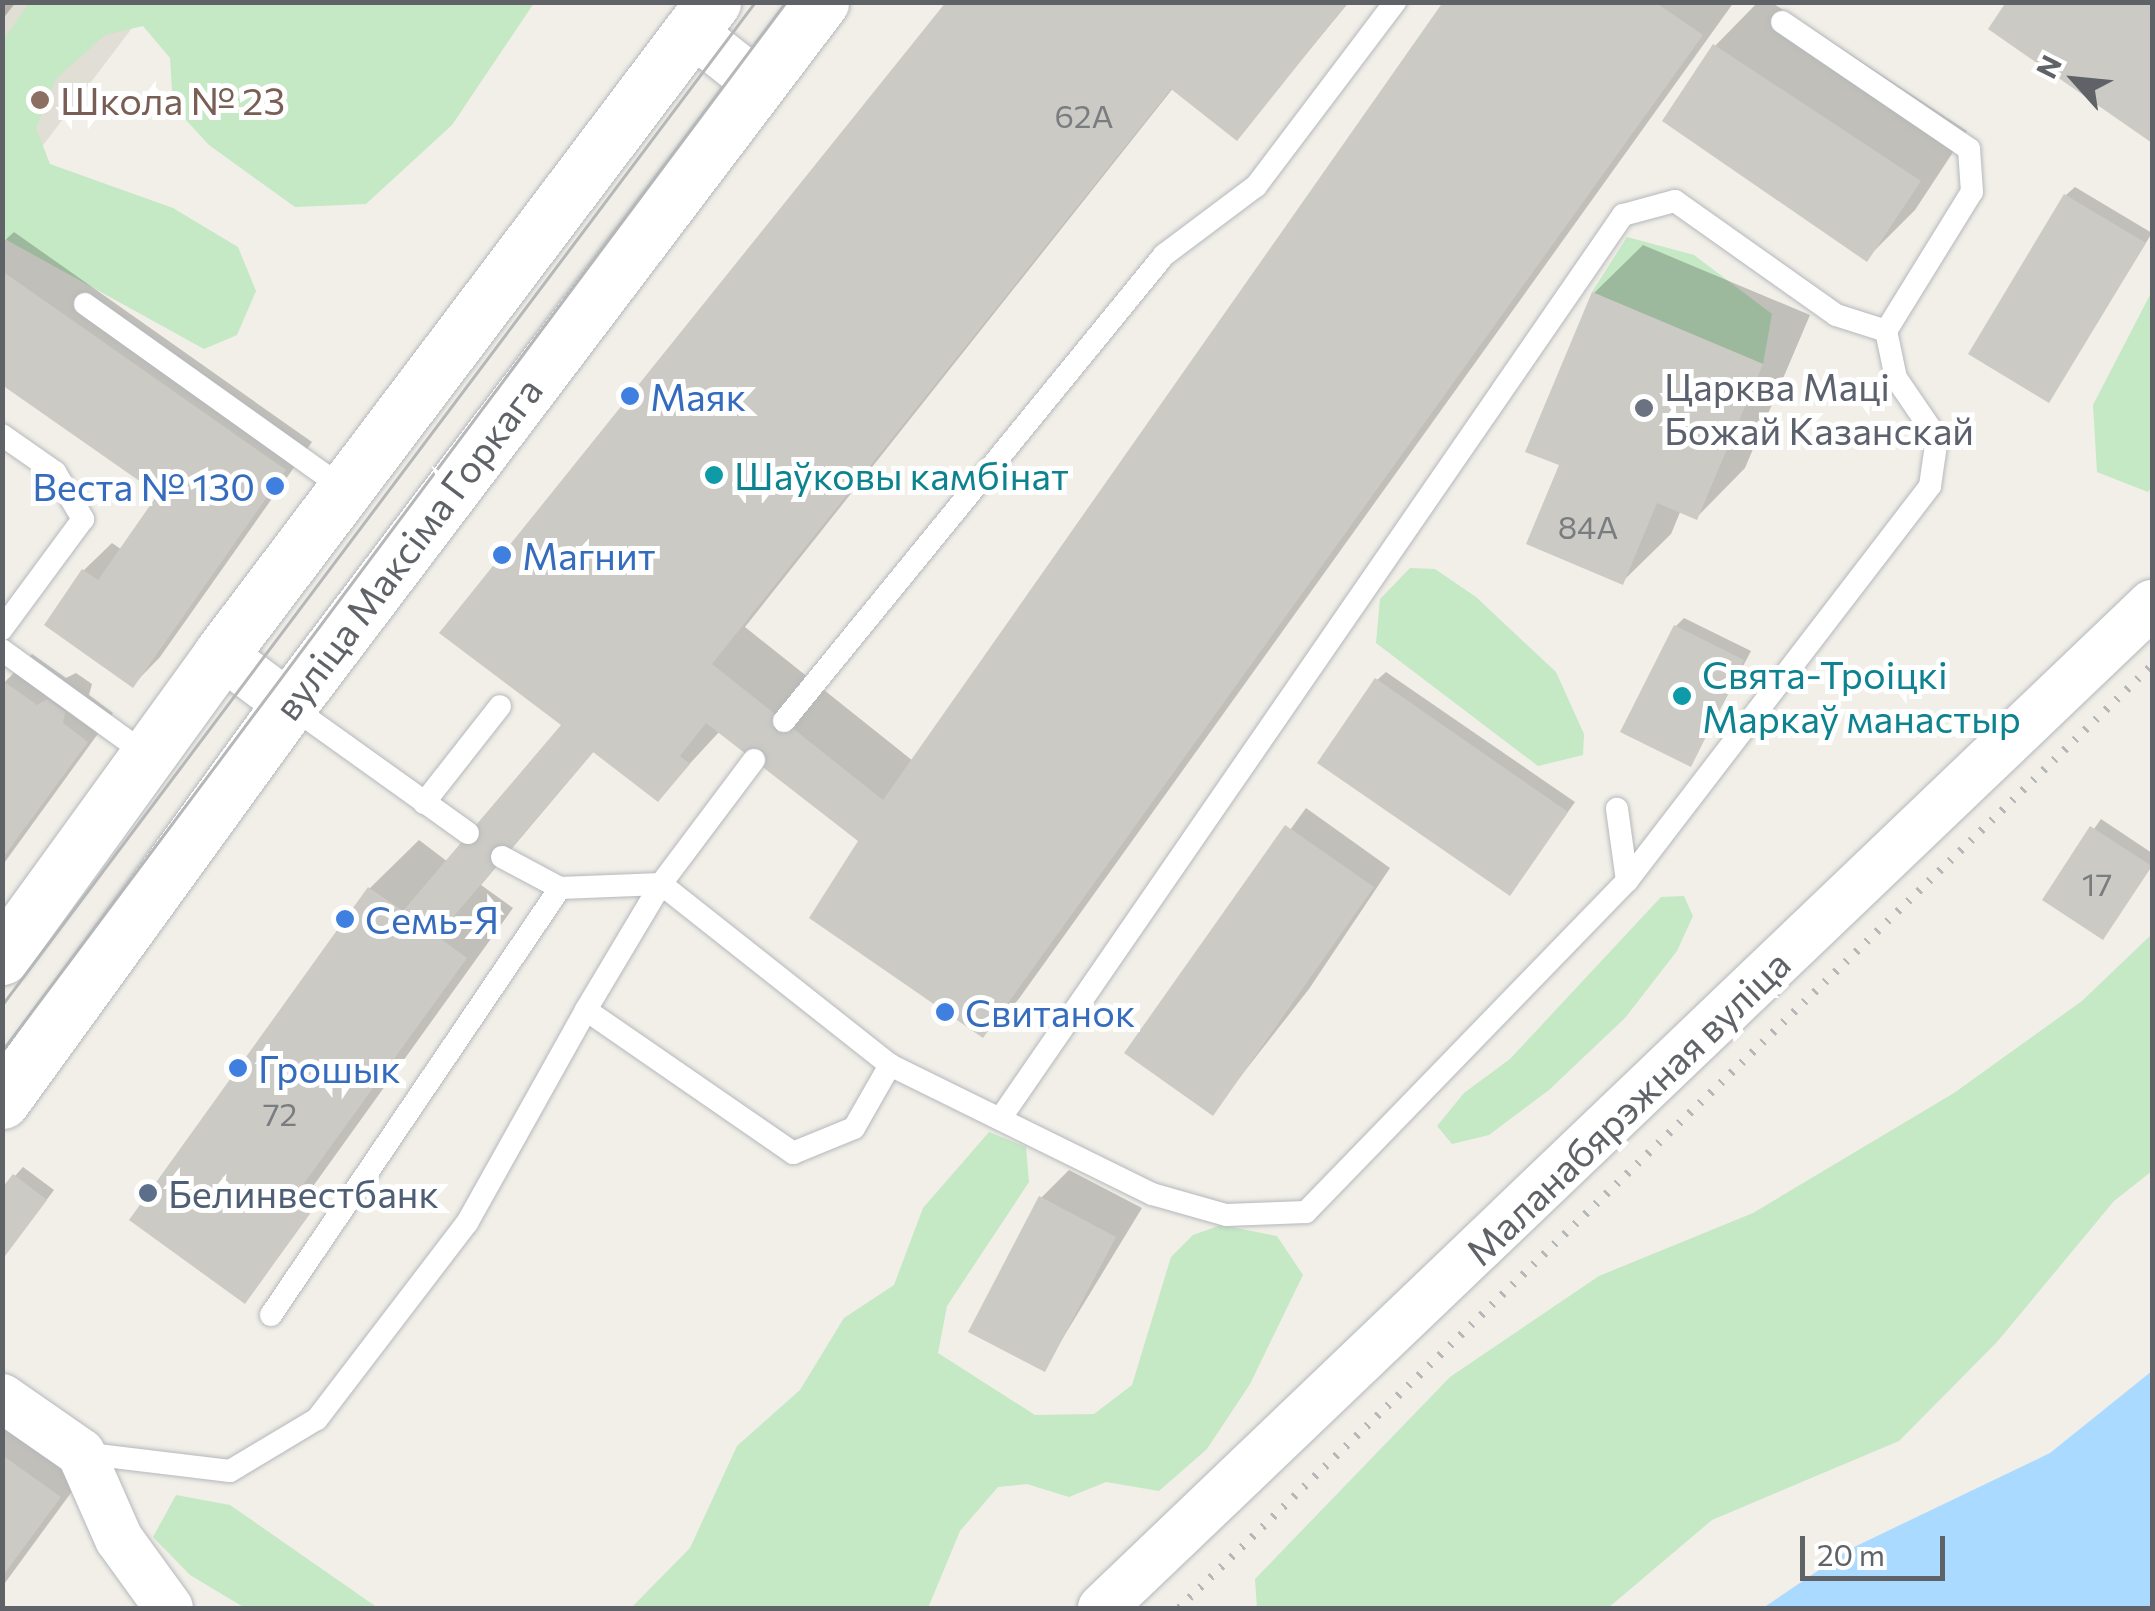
<!DOCTYPE html>
<html>
<head>
<meta charset="utf-8">
<style>
  body { margin:0 }
  #map { position:relative; width:2155px; height:1611px; overflow:hidden; background:#f1efe8; font-family:Commissioner,sans-serif }
  div>[style] { position:absolute }
  [style*='--x'] { left:calc(var(--x)*1px); top:calc(var(--y)*1px); width:calc(var(--w)*1px); rotate:calc(var(--a)*1deg) }
  .education>* { inset:0; background:#e1ded6 }
  .green>* { inset:0; background:#c5e8c5 }
  .water>* { inset:0; background:#aadaff }
  .shadow>* { inset:0; background:#0003 }
  .building>* { inset:0; background:#cccac5 }
  .roads { filter:drop-shadow(0 0 2px #b5b8bc) drop-shadow(0 0 2px #b5b8bc) }
  .service>* { height:22px; margin:-11px; padding:0 11px; transform-origin:11px; border-radius:11px; background:#fff }
  .minor>* { height:48px; margin:-24px; padding:0 24px; transform-origin:24px; border-radius:24px; background:#fff }
  .secondary>* { height:55px; margin:-27.5px; padding:0 27.5px; transform-origin:27.5px; border-radius:27.5px; background:#fff }
  .tram>* { height:2.5px; margin:-1.25px; padding:0 1.25px; transform-origin:1.25px; border-radius:1.25px; background:#b6b7b8 }
  .rail>* { height:8px; margin-top:-4px; transform-origin:0; background:repeating-linear-gradient(90deg,#b6b7b8 0 2.5px,transparent 0 14.5px) }
  .dots>* { width:28px; height:28px; translate:-50% -50%; box-sizing:border-box; border:5px solid #fff; border-radius:50% }
  span { translate:-50% -50%; white-space:nowrap; text-align:center; line-height:1.15; -webkit-text-stroke:10px #fff; paint-order:stroke }
  .number-label { font-size:32px; color:#7a7d7f }
  .number-label span { -webkit-text-stroke-width:0 }
  .education-label { font-size:38px; color:#785e54 }
  .left { translate:0 -50%; text-align:left }
  .worship-label { font-size:38px; color:#5b616d }
  .shop-label { font-size:38px; color:#366cbe }
  .right { translate:-100% -50%; text-align:right }
  .culture-label { font-size:38px; color:#0d838f }
  .street-label { font-size:38px; color:#5f6368 }
  .service-label { font-size:38px; color:#4e5e75 }
  .frame { position:absolute; inset:0; border:5px solid #5f6368; pointer-events:none }
  .north { position:absolute; left:2025px; top:30px; width:100px; height:100px; -webkit-text-stroke:8px #fff; paint-order:stroke; rotate:297deg; font-size:28px; font-weight:700; line-height:40px; text-align:center; color:#5f6368 }
  .north::after { content:''; display:block; margin:auto; width:35px; height:45px; background:#5f6368; clip-path:polygon(50% 0,100% 100%,50% 72%,0 100%) }
  .scale { position:absolute; left:1800px; top:1536px; width:145px; height:45px; box-sizing:border-box; border:5px solid #5f6368; border-top:0; padding-left:12px; font-size:30px; line-height:35px; white-space:nowrap; color:#5f6368; -webkit-text-stroke:8px #fff; paint-order:stroke }
</style>
</head>
<body>
<div id="map">
  <div class="education">
    <i style="clip-path:polygon(3px 3px,151px 3px,3px 198px)"></i>
  </div>
  <div class="green">
    <i style="clip-path:polygon(29px 3px,29px 2px,534px 3px,452px 125px,366px 204px,295px 207px,209px 145px,173px 106px,170px 58px,143px 26px,105px 35px,56px 79px,36px 128px,50px 164px,173px 208px,238px 247px,256px 291px,237px 335px,204px 349px,3px 238px,3px 40px)"></i>
    <i style="clip-path:polygon(1627px 237px,1694px 255px,1772px 314px,1763px 364px,1592px 292px)"></i>
    <i style="clip-path:polygon(2152px 291px,2152px 487px,2148px 492px,2097px 472px,2093px 405px)"></i>
    <i style="clip-path:polygon(1410px 568px,1435px 569px,1476px 597px,1556px 672px,1584px 734px,1583px 755px,1538px 766px,1376px 643px,1380px 599px)"></i>
    <i style="clip-path:polygon(1684px 896px,1693px 916px,1677px 951px,1625px 1018px,1549px 1090px,1489px 1135px,1452px 1144px,1437px 1126px,1464px 1093px,1510px 1059px,1661px 897px)"></i>
    <i style="clip-path:polygon(2152px 934px,2152px 1171px,2114px 1201px,1997px 1342px,1899px 1441px,1712px 1520px,1608px 1608px,1257px 1608px,1255px 1579px,1450px 1377px,1599px 1276px,1753px 1213px,1954px 1093px,2082px 1001px)"></i>
    <i style="clip-path:polygon(989px 1132px,1026px 1147px,1029px 1182px,947px 1306px,938px 1353px,1035px 1415px,1094px 1414px,1132px 1385px,1171px 1257px,1193px 1235px,1221px 1225px,1277px 1236px,1303px 1275px,1250px 1384px,1207px 1449px,1159px 1491px,1106px 1482px,1069px 1497px,1027px 1484px,998px 1487px,960px 1531px,928px 1608px,631px 1608px,690px 1548px,737px 1446px,800px 1390px,844px 1318px,894px 1285px,923px 1208px)"></i>
    <i style="clip-path:polygon(176px 1495px,230px 1505px,378px 1608px,245px 1608px,190px 1575px,153px 1537px)"></i>
  </div>
  <div class="water">
    <i style="clip-path:polygon(2152px 1371px,2152px 1608px,1763px 1608px,1850px 1549px,2050px 1453px)"></i>
  </div>
  <div class="shadow">
    <i style="clip-path:polygon(2px 2px,16px 2px,2px 20px)"></i>
    <i style="clip-path:polygon(949px 2px,1349px 2px,1237px 138px,1174px 87px,745px 627px,913px 761px,1447px 2px,1734px 2px,1018px 1000px,983px 1035px,861px 841px,720px 731px,657px 799px,595px 750px,481px 885px,513px 908px,306px 1196px,317px 1204px,253px 1292px,132px 1219px,370px 888px,419px 840px,448px 862px,563px 726px)"></i>
    <i style="clip-path:polygon(1758px 2px,1771px 2px,1967px 131px,1915px 210px,1866px 259px,1715px 46px)"></i>
    <i style="clip-path:polygon(2009px 2px,2152px 2px,2152px 140px,1992px 28px)"></i>
    <i style="clip-path:polygon(2075px 187px,2152px 233px,2048px 400px,2066px 195px)"></i>
    <i style="clip-path:polygon(14px 232px,312px 442px,160px 657px,133px 685px,47px 624px,84px 570px,112px 543px,122px 550px,162px 494px,2px 382px,2px 243px)"></i>
    <i style="clip-path:polygon(1643px 245px,1810px 315px,1745px 468px,1697px 517px,1681px 510px,1671px 534px,1622px 582px,1594px 293px)"></i>
    <i style="clip-path:polygon(1684px 618px,1751px 651px,1691px 764px,1676px 626px)"></i>
    <i style="clip-path:polygon(32px 654px,66px 678px,76px 673px,92px 684px,89px 695px,113px 713px,2px 866px,2px 685px)"></i>
    <i style="clip-path:polygon(1386px 672px,1575px 802px,1510px 893px,1377px 680px)"></i>
    <i style="clip-path:polygon(1306px 808px,1390px 868px,1309px 989px,1212px 1113px,1128px 1053px)"></i>
    <i style="clip-path:polygon(2101px 819px,2152px 853px,2152px 865px,2103px 937px,2045px 899px)"></i>
    <i style="clip-path:polygon(23px 1167px,54px 1190px,2px 1259px,15px 1176px)"></i>
    <i style="clip-path:polygon(1069px 1170px,1142px 1208px,1044px 1369px,1041px 1198px)"></i>
    <i style="clip-path:polygon(2px 1394px,95px 1460px,2px 1587px)"></i>
  </div>
  <div class="building">
    <i style="clip-path:polygon(946px 2px,1348px 2px,1237px 141px,1171px 89px,712px 664px,883px 800px,1443px 2px,1655px 2px,1703px 35px,983px 1038px,809px 918px,858px 841px,706px 723px,680px 756px,690px 764px,658px 802px,593px 752px,437px 936px,467px 958px,292px 1200px,310px 1213px,245px 1304px,129px 1220px,368px 887px,403px 911px,561px 725px,439px 633px)"></i>
    <i style="clip-path:polygon(2006px 2px,2152px 2px,2152px 143px,1988px 29px)"></i>
    <i style="clip-path:polygon(1713px 44px,1921px 181px,1867px 262px,1662px 121px)"></i>
    <i style="clip-path:polygon(2064px 194px,2146px 243px,2049px 403px,1968px 354px)"></i>
    <i style="clip-path:polygon(2px 271px,286px 470px,133px 688px,44px 625px,82px 569px,98px 580px,158px 494px,2px 385px)"></i>
    <i style="clip-path:polygon(1592px 292px,1763px 364px,1697px 520px,1657px 503px,1623px 585px,1526px 544px,1559px 465px,1525px 452px)"></i>
    <i style="clip-path:polygon(1674px 625px,1744px 660px,1691px 767px,1620px 732px)"></i>
    <i style="clip-path:polygon(1375px 678px,1568px 812px,1510px 896px,1317px 763px)"></i>
    <i style="clip-path:polygon(2px 680px,37px 705px,47px 699px,65px 712px,63px 723px,88px 742px,2px 859px)"></i>
    <i style="clip-path:polygon(1285px 825px,1374px 887px,1213px 1116px,1124px 1053px)"></i>
    <i style="clip-path:polygon(2090px 826px,2152px 866px,2103px 940px,2042px 900px)"></i>
    <i style="clip-path:polygon(13px 1174px,47px 1200px,2px 1260px,2px 1188px)"></i>
    <i style="clip-path:polygon(1039px 1196px,1116px 1237px,1045px 1372px,968px 1332px)"></i>
    <i style="clip-path:polygon(2px 1455px,61px 1497px,2px 1577px)"></i>
  </div>
  <div class="roads">
    <div class="service">
      <i style="--x:85;--y:304;--w:318;--a:35.5"></i>
      <i style="--x:2;--y:435;--w:65;--a:34.9"></i>
      <i style="--x:55;--y:472;--w:55;--a:59.2"></i>
      <i style="--x:83;--y:519;--w:137;--a:126.4"></i>
      <i style="--x:2;--y:650;--w:179;--a:35.9"></i>
      <i style="--x:289;--y:705;--w:220;--a:35.6"></i>
      <i style="--x:784;--y:721;--w:601;--a:-50.8"></i>
      <i style="--x:1164;--y:255;--w:115;--a:-36.9"></i>
      <i style="--x:1256;--y:186;--w:231;--a:-52.9"></i>
      <i style="--x:754;--y:760;--w:155;--a:126.9"></i>
      <i style="--x:661;--y:884;--w:147;--a:120.8"></i>
      <i style="--x:586;--y:1010;--w:252;--a:34.6"></i>
      <i style="--x:793;--y:1153;--w:66;--a:-22.3"></i>
      <i style="--x:854;--y:1128;--w:73;--a:-60.3"></i>
      <i style="--x:424;--y:803;--w:123;--a:-51.9"></i>
      <i style="--x:502;--y:857;--w:66;--a:28.1"></i>
      <i style="--x:560;--y:888;--w:101;--a:-2.3"></i>
      <i style="--x:661;--y:884;--w:292;--a:38.3"></i>
      <i style="--x:890;--y:1065;--w:292;--a:26.2"></i>
      <i style="--x:1152;--y:1194;--w:77;--a:15.8"></i>
      <i style="--x:1226;--y:1215;--w:80;--a:-2.1"></i>
      <i style="--x:1306;--y:1212;--w:461;--a:-45.9"></i>
      <i style="--x:1627;--y:881;--w:73;--a:-97.9"></i>
      <i style="--x:1627;--y:881;--w:498;--a:-52.5"></i>
      <i style="--x:1930;--y:486;--w:49;--a:-81.7"></i>
      <i style="--x:1937;--y:438;--w:73;--a:-124.3"></i>
      <i style="--x:1896;--y:378;--w:48;--a:-102"></i>
      <i style="--x:1886;--y:331;--w:163;--a:-58.3"></i>
      <i style="--x:1972;--y:192;--w:43;--a:-94"></i>
      <i style="--x:1969;--y:149;--w:226;--a:-145.8"></i>
      <i style="--x:1000;--y:1119;--w:1098;--a:-55.43"></i>
      <i style="--x:1623;--y:215;--w:54;--a:-15.1"></i>
      <i style="--x:1675;--y:201;--w:197;--a:35.3"></i>
      <i style="--x:1836;--y:315;--w:52;--a:17.7"></i>
      <i style="--x:271;--y:1315;--w:516;--a:-55.91"></i>
      <i style="--x:81;--y:1453;--w:150;--a:6.9"></i>
      <i style="--x:230;--y:1471;--w:101;--a:-30.9"></i>
      <i style="--x:317;--y:1419;--w:247;--a:-52.6"></i>
      <i style="--x:467;--y:1223;--w:244;--a:-60.8"></i>
    </div>
    <div class="minor">
      <i style="--x:691;--y:31;--w:84;--a:38.2"></i>
      <i style="--x:221;--y:654;--w:85;--a:36.9"></i>
      <i style="--x:2;--y:1398;--w:96;--a:34.8"></i>
      <i style="--x:81;--y:1453;--w:94;--a:66.2"></i>
      <i style="--x:119;--y:1539;--w:85;--a:54.1"></i>
      <i style="--x:1102;--y:1608;--w:1453;--a:-43.72"></i>
    </div>
    <div class="secondary">
      <i style="--x:2;--y:957;--w:374;--a:-54.1"></i>
      <i style="--x:221;--y:654;--w:817;--a:-52.96"></i>
      <i style="--x:2;--y:1101;--w:489;--a:-54.1"></i>
      <i style="--x:289;--y:705;--w:882;--a:-52.88"></i>
    </div>
  </div>
  <div class="tram">
    <i style="--x:2;--y:1005;--w:1254;--a:-53.1"></i>
    <i style="--x:2;--y:1051;--w:1310;--a:-53.23"></i>
  </div>
  <div class="rail">
    <i style="--x:1179;--y:1608;--w:1355;--a:-44.1"></i>
  </div>
  <div class="dots">
    <i style="left:40px;top:100px;background:#8d6e63"></i>
    <i style="left:630px;top:396px;background:#3f7fe0"></i>
    <i style="left:1644px;top:408px;background:#6b7280"></i>
    <i style="left:714px;top:475px;background:#0f9aa8"></i>
    <i style="left:275px;top:486px;background:#3f7fe0"></i>
    <i style="left:502px;top:555px;background:#3f7fe0"></i>
    <i style="left:1682px;top:696px;background:#0f9aa8"></i>
    <i style="left:345px;top:919px;background:#3f7fe0"></i>
    <i style="left:945px;top:1012px;background:#3f7fe0"></i>
    <i style="left:238px;top:1068px;background:#3f7fe0"></i>
    <i style="left:148px;top:1193px;background:#5c6f8a"></i>
  </div>
  <div class="number-label">
    <span style="left:1084px;top:115px">62А</span>
    <span style="left:1588px;top:526px">84А</span>
    <span style="left:2097px;top:883px">17</span>
    <span style="left:280px;top:1113px">72</span>
  </div>
  <div class="education-label">
    <span class="left" style="left:60px;top:100px">Школа № 23</span>
  </div>
  <div class="worship-label">
    <span class="left" style="left:1664px;top:408px">Царква Маці<br>Божай Казанскай</span>
  </div>
  <div class="shop-label">
    <span class="left" style="left:650px;top:396px">Маяк</span>
    <span class="right" style="left:255px;top:486px">Веста № 130</span>
    <span class="left" style="left:522px;top:555px">Магнит</span>
    <span class="left" style="left:365px;top:919px">Семь-Я</span>
    <span class="left" style="left:965px;top:1012px">Свитанок</span>
    <span class="left" style="left:258px;top:1068px">Грошык</span>
  </div>
  <div class="culture-label">
    <span class="left" style="left:734px;top:475px">Шаўковы камбінат</span>
    <span class="left" style="left:1702px;top:696px">Свята-Троіцкі<br>Маркаў манастыр</span>
  </div>
  <div class="street-label">
    <span style="left:407px;top:548px;rotate:-53deg">вуліца Максіма Горкага</span>
    <span style="left:1627px;top:1107px;rotate:-44deg">Маланабярэжная вуліца</span>
  </div>
  <div class="service-label">
    <span class="left" style="left:168px;top:1193px">Белинвестбанк</span>
  </div>
  <div class="frame"></div>
  <div class="north">N</div>
  <div class="scale">20 m</div>
</div>
</body>
</html>
